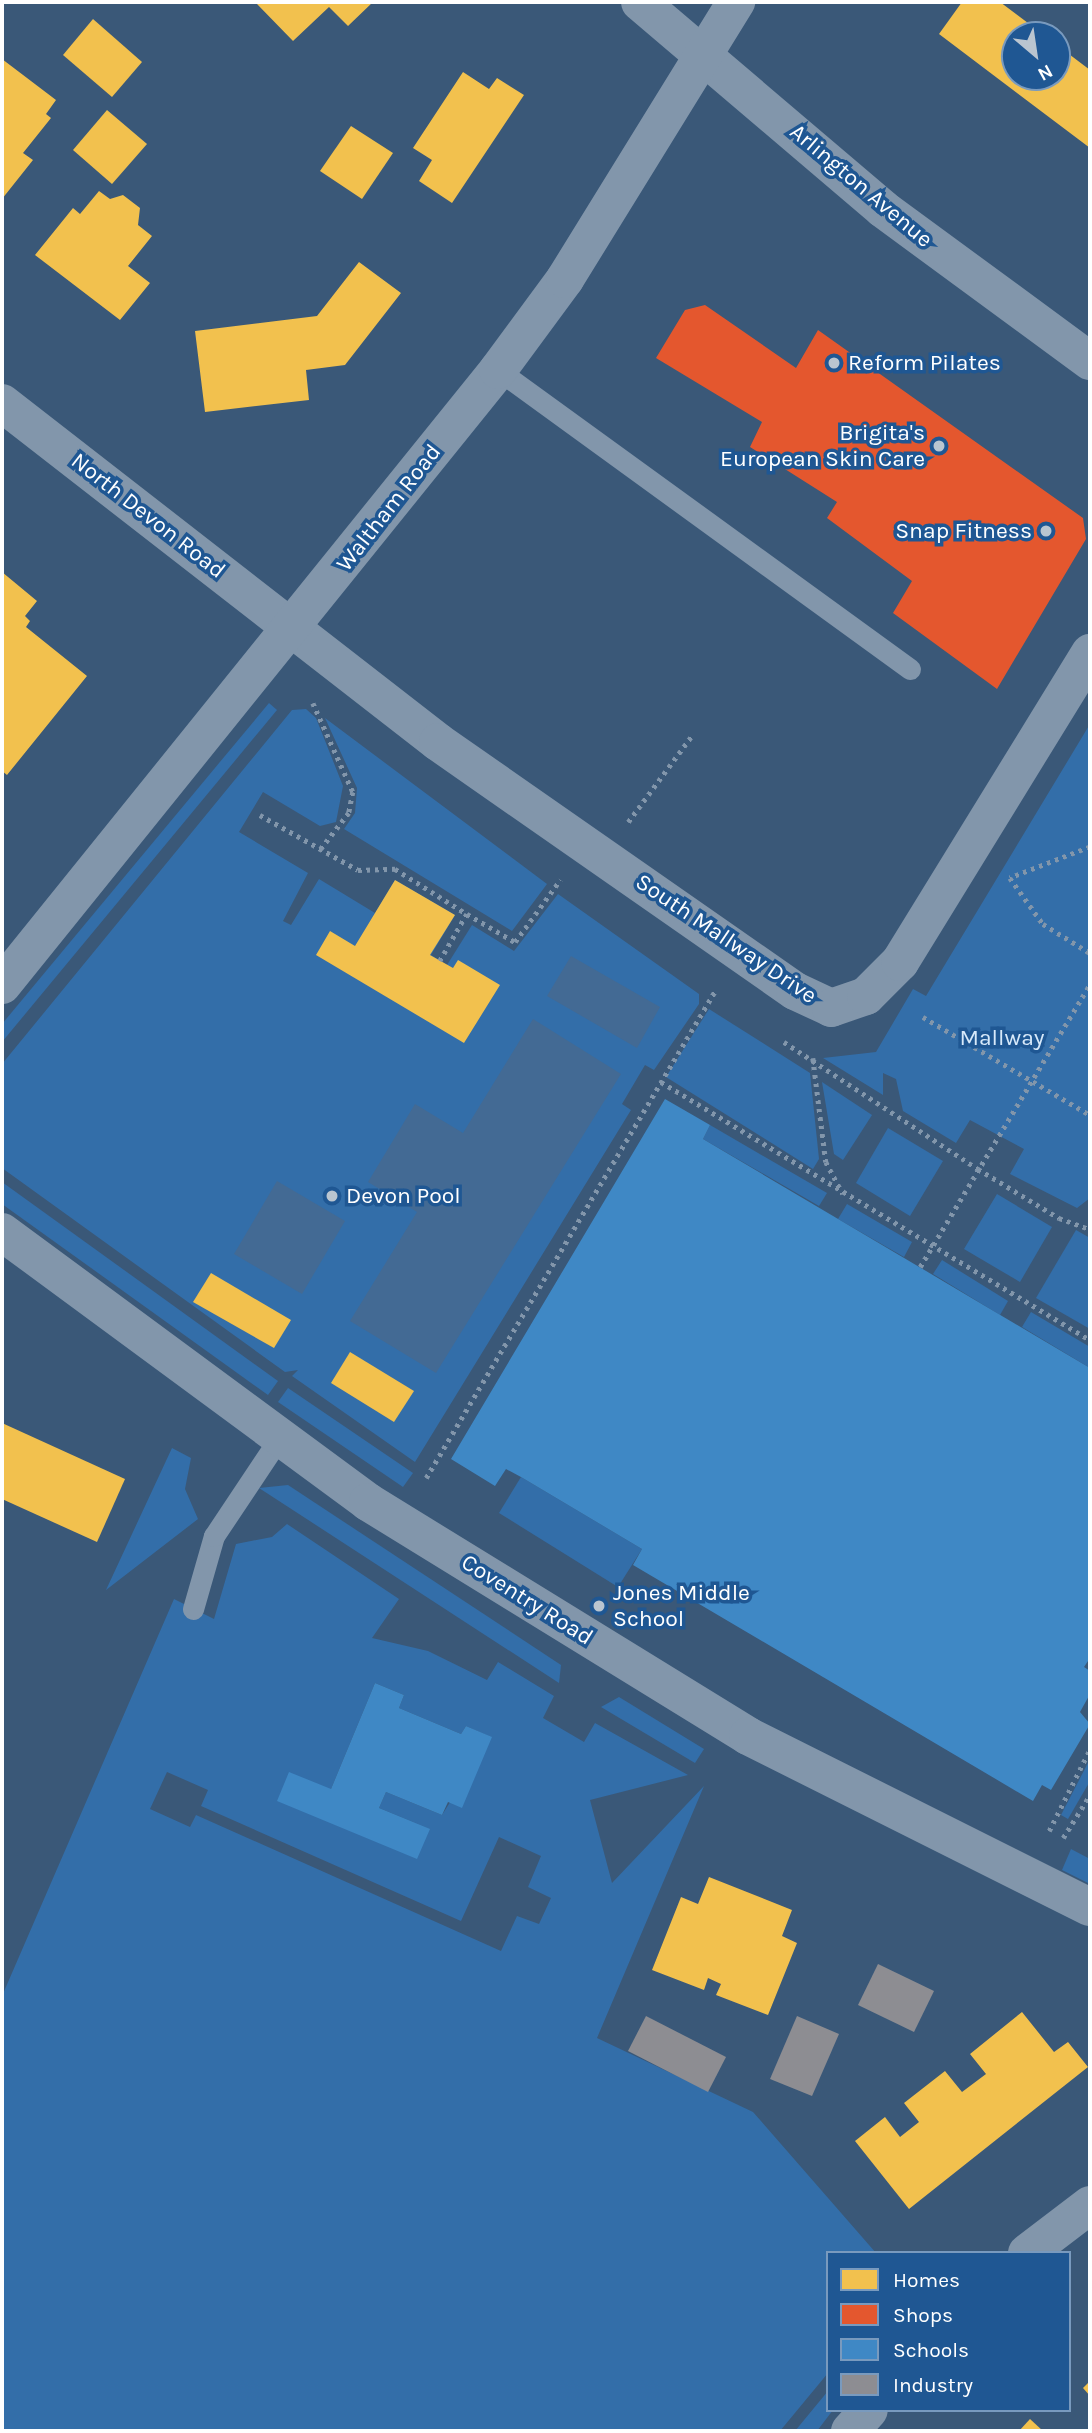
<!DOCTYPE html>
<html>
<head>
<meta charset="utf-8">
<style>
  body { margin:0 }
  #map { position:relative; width:1092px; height:2433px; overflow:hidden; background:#3a5878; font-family:Karla,sans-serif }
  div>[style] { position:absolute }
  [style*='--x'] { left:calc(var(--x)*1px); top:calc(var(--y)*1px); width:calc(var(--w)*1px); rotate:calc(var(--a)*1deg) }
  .green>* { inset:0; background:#336ea9 }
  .water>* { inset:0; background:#436a94 }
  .homes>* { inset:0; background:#f2c14e }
  .shops>* { inset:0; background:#e4572e }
  .schools>* { inset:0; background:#3f88c5 }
  .industry>* { inset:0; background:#8d8d92 }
  .path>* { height:4.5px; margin-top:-2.25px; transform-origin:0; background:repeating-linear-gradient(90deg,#8296ab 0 3.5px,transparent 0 8.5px) }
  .service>* { height:21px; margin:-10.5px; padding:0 10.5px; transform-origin:10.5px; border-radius:10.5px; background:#8296ab }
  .minor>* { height:38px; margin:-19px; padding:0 19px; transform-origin:19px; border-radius:19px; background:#8296ab }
  .tertiary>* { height:38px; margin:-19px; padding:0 19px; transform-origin:19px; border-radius:19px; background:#8296ab }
  .dots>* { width:19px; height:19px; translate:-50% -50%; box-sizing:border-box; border:4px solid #1f5793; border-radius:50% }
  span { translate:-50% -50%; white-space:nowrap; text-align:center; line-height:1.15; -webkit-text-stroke:7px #1f5793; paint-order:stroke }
  .street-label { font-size:23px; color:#fff }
  .poi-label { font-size:23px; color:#fff }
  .left { translate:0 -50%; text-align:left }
  .right { translate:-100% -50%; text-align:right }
  .park-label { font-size:23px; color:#d7e9fa }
  .frame { position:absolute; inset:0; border:4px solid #fff; pointer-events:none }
  .legend { position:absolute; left:826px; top:2251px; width:245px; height:161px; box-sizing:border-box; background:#1f5793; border:2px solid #799abe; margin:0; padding:9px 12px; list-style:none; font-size:21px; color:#fff }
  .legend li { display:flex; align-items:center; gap:14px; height:35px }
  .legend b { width:35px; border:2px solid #799abe }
  .north { position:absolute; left:1001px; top:21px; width:70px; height:70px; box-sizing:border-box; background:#1f5793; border:2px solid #799abe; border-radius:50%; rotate:151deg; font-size:19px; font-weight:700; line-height:28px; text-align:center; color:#fff }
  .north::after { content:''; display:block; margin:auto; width:24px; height:32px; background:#bac5d0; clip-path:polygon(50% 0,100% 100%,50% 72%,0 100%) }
</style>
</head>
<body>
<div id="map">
  <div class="green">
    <i style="clip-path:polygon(269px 703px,277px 710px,2px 1042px,2px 1024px)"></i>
    <i style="clip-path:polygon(306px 709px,316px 718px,343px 786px,336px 822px,320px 826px,263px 792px,239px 832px,308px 873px,283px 921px,291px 925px,319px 879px,375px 913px,395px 880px,455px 915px,431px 955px,447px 965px,472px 925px,514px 951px,558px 894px,699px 994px,699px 1004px,654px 1070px,645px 1065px,622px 1104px,631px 1110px,415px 1462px,292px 1376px,298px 1370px,285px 1372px,2px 1168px,2px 1064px,292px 710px)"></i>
    <i style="clip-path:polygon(325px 718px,547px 884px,512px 931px,344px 829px,355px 813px,357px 788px)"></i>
    <i style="clip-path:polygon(1090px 724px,1090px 1198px,1077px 1208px,1010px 1174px,1024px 1149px,970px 1120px,956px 1143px,903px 1111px,896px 1079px,883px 1073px,883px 1095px,823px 1058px,876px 1052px,913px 989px,926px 996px)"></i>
    <i style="clip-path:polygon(709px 1009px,810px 1073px,819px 1159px,813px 1169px,666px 1077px)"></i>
    <i style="clip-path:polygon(822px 1082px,872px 1115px,843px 1160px,834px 1154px)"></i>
    <i style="clip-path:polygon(710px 1125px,827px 1193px,819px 1206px,703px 1139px)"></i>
    <i style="clip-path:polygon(888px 1128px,943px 1161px,910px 1216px,856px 1183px)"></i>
    <i style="clip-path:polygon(2px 1182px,278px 1381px,268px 1395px,2px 1204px)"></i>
    <i style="clip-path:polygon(997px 1194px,1052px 1227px,1020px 1282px,964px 1249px)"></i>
    <i style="clip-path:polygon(847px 1204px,912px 1242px,904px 1257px,838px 1219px)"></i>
    <i style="clip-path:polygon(1076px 1230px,1090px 1238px,1090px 1329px,1036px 1298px)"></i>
    <i style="clip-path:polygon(942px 1260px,1008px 1301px,1000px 1315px,933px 1274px)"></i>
    <i style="clip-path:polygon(1031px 1312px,1090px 1347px,1090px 1368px,1022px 1327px)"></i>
    <i style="clip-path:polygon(288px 1388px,413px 1473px,403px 1487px,278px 1402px)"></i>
    <i style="clip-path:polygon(172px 1448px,191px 1458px,185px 1489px,198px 1519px,106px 1590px)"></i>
    <i style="clip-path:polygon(521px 1477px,642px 1549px,618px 1587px,499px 1513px)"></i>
    <i style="clip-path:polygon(288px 1485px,561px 1665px,559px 1683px,259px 1488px)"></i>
    <i style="clip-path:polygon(evenodd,287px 1524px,399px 1599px,372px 1638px,428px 1651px,487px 1680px,498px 1662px,554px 1696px,543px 1718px,584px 1742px,595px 1723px,688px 1775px,590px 1800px,612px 1883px,704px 1786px,597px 2038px,753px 2112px,876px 2253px,828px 2253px,828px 2373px,780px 2431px,2px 2431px,2px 1996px,174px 1599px,214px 1619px,236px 1544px,272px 1537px,287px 1524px,375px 1683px,404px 1695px,399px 1708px,461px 1734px,466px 1726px,491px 1737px,442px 1815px,386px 1792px,379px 1808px,430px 1829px,331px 1789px,375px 1683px,287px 1524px,167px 1772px,208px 1790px,201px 1806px,461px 1921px,499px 1837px,541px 1856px,528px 1887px,551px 1898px,539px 1924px,517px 1916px,501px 1951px,196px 1815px,190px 1827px,150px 1809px,167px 1772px)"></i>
    <i style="clip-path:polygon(619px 1697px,704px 1749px,695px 1763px,601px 1707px)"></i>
    <i style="clip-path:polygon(1090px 1759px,1090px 1781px,1068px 1819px,1061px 1815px)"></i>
    <i style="clip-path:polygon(1071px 1849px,1090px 1859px,1090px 1884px,1062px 1870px)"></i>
    <i style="clip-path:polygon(828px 2391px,828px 2410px,833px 2410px,817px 2431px,795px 2431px)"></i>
  </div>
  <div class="water">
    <i style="clip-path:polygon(571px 956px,660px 1007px,637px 1048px,547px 996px)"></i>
    <i style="clip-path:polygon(533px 1019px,621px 1074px,436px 1373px,350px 1321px,417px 1212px,368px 1182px,415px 1104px,463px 1133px)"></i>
    <i style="clip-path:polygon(277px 1181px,345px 1221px,302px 1294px,234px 1254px)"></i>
  </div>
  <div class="homes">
    <i style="clip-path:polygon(373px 2px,348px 26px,329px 7px,293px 41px,257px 4px)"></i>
    <i style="clip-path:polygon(962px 2px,1000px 2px,1044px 35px,1015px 35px,1015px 77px,1057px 77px,1057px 45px,1090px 70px,1090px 148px,939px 34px)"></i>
    <i style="clip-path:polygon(93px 19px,142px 62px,112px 97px,63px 55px)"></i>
    <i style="clip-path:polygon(2px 59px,56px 100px,46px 114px,51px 118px,23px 153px,33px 160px,2px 199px)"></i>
    <i style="clip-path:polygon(463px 72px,489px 89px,497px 78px,524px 95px,452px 203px,419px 181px,432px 160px,413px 148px)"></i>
    <i style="clip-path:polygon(107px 110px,147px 144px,112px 184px,73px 150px)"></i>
    <i style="clip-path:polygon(351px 126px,393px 153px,362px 199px,320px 171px)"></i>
    <i style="clip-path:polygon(99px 191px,110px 199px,123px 195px,140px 208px,138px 225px,152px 236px,128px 266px,150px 283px,120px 320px,35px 255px,73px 208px,80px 214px)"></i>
    <i style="clip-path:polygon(359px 262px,401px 293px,345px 365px,306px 370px,309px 400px,205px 412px,195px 331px,317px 316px)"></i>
    <i style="clip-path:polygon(2px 572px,37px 601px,25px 616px,30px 621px,26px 627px,87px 676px,7px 775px,2px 771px)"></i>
    <i style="clip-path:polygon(395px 880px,455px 915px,430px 955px,453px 968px,458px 960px,500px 985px,464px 1043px,316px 955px,330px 931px,355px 946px)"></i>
    <i style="clip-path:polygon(211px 1273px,291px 1320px,274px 1348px,193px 1302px)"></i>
    <i style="clip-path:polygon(350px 1352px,414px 1391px,394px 1422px,331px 1383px)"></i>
    <i style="clip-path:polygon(2px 1423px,125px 1479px,97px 1542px,2px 1499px)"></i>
    <i style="clip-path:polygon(709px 1877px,792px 1910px,782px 1936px,797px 1943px,768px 2015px,716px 1995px,721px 1984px,708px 1978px,704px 1990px,652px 1970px,681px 1897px,698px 1904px)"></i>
    <i style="clip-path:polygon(1022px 2012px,1054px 2052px,1068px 2042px,1088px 2067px,909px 2209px,855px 2141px,885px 2117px,900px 2137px,919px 2122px,904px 2103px,945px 2071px,962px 2092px,986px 2074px,970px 2054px)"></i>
    <i style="clip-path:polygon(1090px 2381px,1090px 2396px,1083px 2388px)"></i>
    <i style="clip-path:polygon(1030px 2419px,1043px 2431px,1019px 2431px)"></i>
  </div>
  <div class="shops">
    <i style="clip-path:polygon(705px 305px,796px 368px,818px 330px,1083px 518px,1086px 539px,997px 689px,893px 613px,912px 581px,827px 518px,837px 502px,750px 447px,762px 422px,656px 358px,685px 310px)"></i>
  </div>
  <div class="schools">
    <i style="clip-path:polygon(665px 1099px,710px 1125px,703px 1139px,1090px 1368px,1090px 1658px,1084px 1667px,1090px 1671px,1090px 1694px,1080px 1712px,1090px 1724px,1051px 1790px,1042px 1785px,1033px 1801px,633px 1565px,642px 1549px,521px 1477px,506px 1469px,495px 1486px,451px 1459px)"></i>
    <i style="clip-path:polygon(375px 1683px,404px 1695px,399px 1708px,461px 1734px,466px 1726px,492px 1737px,462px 1808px,448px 1802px,442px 1815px,386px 1792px,379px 1808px,430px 1829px,417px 1859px,277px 1801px,289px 1772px,331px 1789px)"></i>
  </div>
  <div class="industry">
    <i style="clip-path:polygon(878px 1964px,934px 1991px,914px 2032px,858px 2005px)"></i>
    <i style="clip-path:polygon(646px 2016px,726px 2057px,708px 2092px,628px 2051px)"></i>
    <i style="clip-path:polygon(797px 2016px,839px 2034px,812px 2096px,770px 2079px)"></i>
  </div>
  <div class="path">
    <i style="--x:313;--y:703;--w:98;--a:65.8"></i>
    <i style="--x:353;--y:792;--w:21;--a:101"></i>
    <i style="--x:349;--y:813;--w:46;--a:127.9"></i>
    <i style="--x:260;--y:815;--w:112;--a:29.3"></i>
    <i style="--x:358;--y:870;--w:37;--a:-2"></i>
    <i style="--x:395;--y:869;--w:85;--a:32"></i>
    <i style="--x:467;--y:914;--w:54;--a:119.9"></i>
    <i style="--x:628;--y:822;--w:109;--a:-53.5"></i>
    <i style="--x:1090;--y:847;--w:86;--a:158.8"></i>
    <i style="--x:1010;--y:878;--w:57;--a:54.3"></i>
    <i style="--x:1043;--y:924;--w:55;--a:31.7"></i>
    <i style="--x:467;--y:914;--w:56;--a:30.3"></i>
    <i style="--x:515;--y:942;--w:77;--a:-54"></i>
    <i style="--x:923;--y:1017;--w:194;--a:30.4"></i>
    <i style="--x:784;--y:1042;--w:232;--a:33.2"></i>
    <i style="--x:978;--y:1169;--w:95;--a:31.2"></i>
    <i style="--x:1059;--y:1218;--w:33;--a:20"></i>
    <i style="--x:813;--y:1058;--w:105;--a:82.9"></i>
    <i style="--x:826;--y:1162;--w:36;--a:62"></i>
    <i style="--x:661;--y:1082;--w:501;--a:31.02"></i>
    <i style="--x:920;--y:1267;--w:330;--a:-59"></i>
    <i style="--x:426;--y:1478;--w:566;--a:-59.31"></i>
    <i style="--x:1049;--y:1831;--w:92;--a:-63.4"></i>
    <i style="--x:1063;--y:1838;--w:51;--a:-57.9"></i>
  </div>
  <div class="service">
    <i style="--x:498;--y:370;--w:509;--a:35.97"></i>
    <i style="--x:193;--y:1609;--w:76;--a:-74"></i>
    <i style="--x:214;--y:1536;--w:119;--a:-56.3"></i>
  </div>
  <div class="minor">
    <i style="--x:2;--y:403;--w:552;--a:37.87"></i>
    <i style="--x:438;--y:742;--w:435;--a:34.9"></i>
    <i style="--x:795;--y:991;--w:40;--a:25"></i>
    <i style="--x:831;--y:1008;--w:37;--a:-19"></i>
    <i style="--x:866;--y:996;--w:48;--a:-45"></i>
    <i style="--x:900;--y:962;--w:363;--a:-58.4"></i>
    <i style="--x:1027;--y:2253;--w:79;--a:-37.3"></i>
    <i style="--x:850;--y:2431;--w:28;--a:-48"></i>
  </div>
  <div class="tertiary">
    <i style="--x:640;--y:2;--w:319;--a:40.4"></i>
    <i style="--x:883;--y:209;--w:257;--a:36.3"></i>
    <i style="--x:2;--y:985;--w:790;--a:-51.11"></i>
    <i style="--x:498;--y:370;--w:113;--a:-53.6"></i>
    <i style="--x:565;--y:279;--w:326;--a:-58.3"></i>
    <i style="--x:2;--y:1232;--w:455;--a:36.4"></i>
    <i style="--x:368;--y:1502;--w:446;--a:31.6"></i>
    <i style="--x:748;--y:1736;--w:382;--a:26.6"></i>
  </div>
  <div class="dots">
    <i style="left:834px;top:363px;background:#bac5d0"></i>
    <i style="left:939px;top:446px;background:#bac5d0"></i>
    <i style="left:1046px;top:531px;background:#bac5d0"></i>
    <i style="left:332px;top:1196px;background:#bac5d0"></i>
    <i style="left:599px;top:1606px;background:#bac5d0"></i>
  </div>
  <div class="street-label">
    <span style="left:861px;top:186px;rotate:40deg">Arlington Avenue</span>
    <span style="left:389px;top:508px;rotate:-52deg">Waltham Road</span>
    <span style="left:148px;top:516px;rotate:38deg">North Devon Road</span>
    <span style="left:726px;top:939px;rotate:34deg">South Mallway Drive</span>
    <span style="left:527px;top:1600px;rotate:32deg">Coventry Road</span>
  </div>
  <div class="poi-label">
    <span class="left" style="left:848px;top:363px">Reform Pilates</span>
    <span class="right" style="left:925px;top:446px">Brigita's<br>European Skin Care</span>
    <span class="right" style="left:1032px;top:531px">Snap Fitness</span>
    <span class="left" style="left:346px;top:1196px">Devon Pool</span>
    <span class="left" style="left:613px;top:1606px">Jones Middle<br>School</span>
  </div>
  <div class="park-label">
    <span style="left:1002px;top:1038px">Mallway</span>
  </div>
  <div class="frame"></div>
  <ul class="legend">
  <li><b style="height:19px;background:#f2c14e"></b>Homes</li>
  <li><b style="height:19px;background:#e4572e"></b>Shops</li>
  <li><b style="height:19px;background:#3f88c5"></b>Schools</li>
  <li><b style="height:19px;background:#8d8d92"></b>Industry</li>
  </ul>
  <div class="north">N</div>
</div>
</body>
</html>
